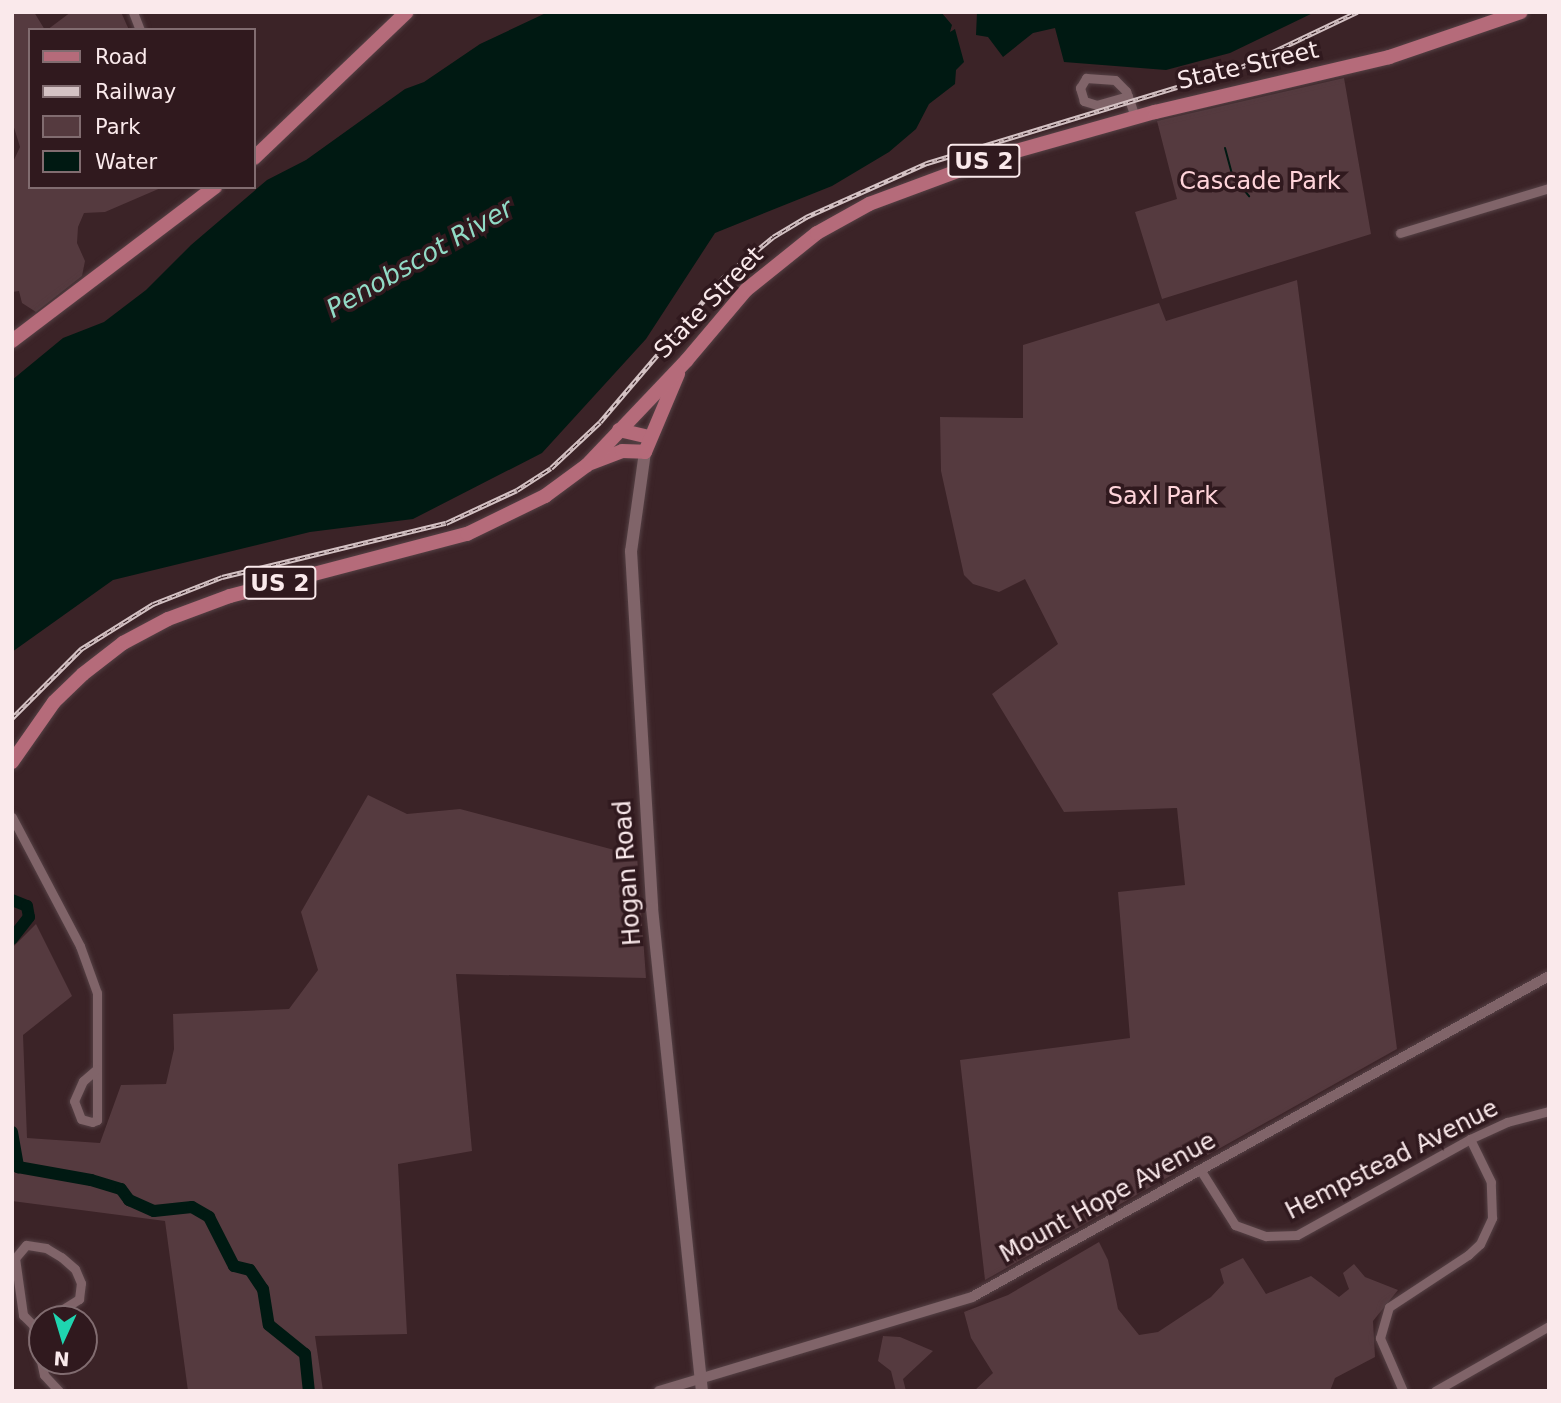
<!DOCTYPE html>
<html>
<head>
<meta charset="utf-8">
<style>
  body { margin:0 }
  #map { position:relative; width:1561px; height:1403px; overflow:hidden; background:#3b2327; font-family:"DejaVu Sans",sans-serif }
  div>[style] { position:absolute }
  [style*='--x'] { left:calc(var(--x)*1px); top:calc(var(--y)*1px); width:calc(var(--w)*1px); rotate:calc(var(--a)*1deg) }
  .green>* { inset:0; background:#553a3f }
  .water>* { inset:0; background:#001912 }
  .stream>* { height:2px; margin:-1px; padding:0 1px; transform-origin:1px; border-radius:1px; background:#001912 }
  .river>* { height:12px; margin:-6px; padding:0 6px; transform-origin:6px; border-radius:6px; background:#001912 }
  .roads { filter:drop-shadow(0 0 2px #554145) drop-shadow(0 0 2px #554145) }
  .minor>* { height:9px; margin:-4.5px; padding:0 4.5px; transform-origin:4.5px; border-radius:4.5px; background:#806469 }
  .tertiary>* { height:10px; margin:-5px; padding:0 5px; transform-origin:5px; border-radius:5px; background:#806469 }
  .secondary>* { height:12px; margin:-6px; padding:0 6px; transform-origin:6px; border-radius:6px; background:#806469 }
  .primary>* { height:14px; margin:-7px; padding:0 7px; transform-origin:7px; border-radius:7px; background:#b56b7a }
  .rail>* { height:4.5px; margin-top:-2.25px; transform-origin:0; background:repeating-linear-gradient(90deg,#30191e 0 5px,#d4c2c4 0 10px); box-sizing:border-box; border-block:2px solid #d4c2c4 }
  span { translate:-50% -50%; white-space:nowrap; text-align:center; line-height:1.15; -webkit-text-stroke:7px #30191e; paint-order:stroke }
  .shield-label span { padding:2px 5px; background:#30191e; border:2px solid; border-radius:5px; -webkit-text-stroke-width:0 }
  .shield-label { font-size:23px; color:#fae9eb; font-weight:700 }
  .street-label { font-size:24px; color:#fae9eb }
  .park-label { font-size:24px; color:#ffd4da }
  .water-label { font-size:26px; color:#91dbc6; font-style:italic }
  .frame { position:absolute; inset:0; border:14px solid #fae9eb; pointer-events:none }
  .legend { position:absolute; left:28px; top:28px; width:228px; height:161px; box-sizing:border-box; background:#30191e; border:2px solid #816c70; margin:0; padding:9px 12px; list-style:none; font-size:21px; color:#fae9eb }
  .legend li { display:flex; align-items:center; gap:14px; height:35px }
  .legend b { width:35px; border:2px solid #816c70 }
  .north { position:absolute; left:28px; top:1305px; width:70px; height:70px; box-sizing:border-box; background:#30191e; border:2px solid #816c70; border-radius:50%; rotate:184deg; font-size:19px; font-weight:700; line-height:28px; text-align:center; color:#fae9eb }
  .north::after { content:''; display:block; margin:auto; width:24px; height:32px; background:#1fd5b0; clip-path:polygon(50% 0,100% 100%,50% 72%,0 100%) }
</style>
</head>
<body>
<div id="map">
  <div class="green">
    <i style="clip-path:polygon(12px 12px,34px 12px,45px 30px,30px 30px,30px 187px,163px 187px,105px 212px,84px 213px,78px 227px,77px 243px,85px 261px,82px 276px,36px 312px,22px 303px,19px 291px,12px 292px,12px 164px,20px 147px,12px 121px)"></i>
    <i style="clip-path:polygon(71px 12px,121px 12px,129px 30px,47px 30px)"></i>
    <i style="clip-path:polygon(1344px 78px,1371px 234px,1162px 299px,1135px 212px,1177px 199px,1157px 121px)"></i>
    <i style="clip-path:polygon(1297px 280px,1397px 1049px,985px 1280px,960px 1060px,1130px 1038px,1118px 892px,1185px 885px,1177px 808px,1064px 812px,992px 694px,1058px 644px,1025px 579px,999px 592px,973px 584px,964px 575px,941px 471px,940px 417px,1023px 418px,1023px 345px,1159px 303px,1166px 321px)"></i>
    <i style="clip-path:polygon(368px 795px,407px 814px,460px 809px,637px 856px,646px 978px,456px 974px,472px 1151px,398px 1164px,407px 1334px,315px 1336px,323px 1391px,188px 1391px,165px 1221px,12px 1201px,12px 948px,36px 924px,72px 996px,23px 1035px,27px 1138px,100px 1143px,121px 1085px,166px 1084px,174px 1049px,173px 1014px,289px 1009px,318px 970px,301px 912px)"></i>
    <i style="clip-path:polygon(1099px 1242px,1108px 1260px,1118px 1309px,1139px 1335px,1158px 1332px,1211px 1297px,1224px 1283px,1220px 1269px,1243px 1258px,1266px 1294px,1311px 1276px,1339px 1297px,1349px 1289px,1343px 1273px,1354px 1264px,1365px 1277px,1398px 1290px,1373px 1321px,1375px 1357px,1335px 1378px,1330px 1391px,974px 1391px,993px 1373px,971px 1338px,964px 1312px,1008px 1295px)"></i>
    <i style="clip-path:polygon(883px 1336px,900px 1337px,933px 1351px,903px 1379px,906px 1391px,896px 1391px,891px 1371px,878px 1361px)"></i>
  </div>
  <div class="water">
    <i style="clip-path:polygon(548px 12px,941px 12px,952px 25px,950px 32px,955px 29px,964px 62px,956px 70px,955px 84px,929px 104px,916px 129px,889px 152px,832px 186px,715px 233px,646px 339px,542px 453px,413px 519px,310px 532px,113px 580px,12px 652px,12px 380px,63px 338px,104px 322px,146px 290px,191px 245px,267px 180px,306px 160px,405px 89px,424px 82px,480px 44px)"></i>
    <i style="clip-path:polygon(977px 12px,1315px 12px,1230px 53px,1166px 70px,1064px 62px,1055px 28px,1033px 33px,1003px 57px,988px 37px,976px 35px)"></i>
  </div>
  <div class="stream">
    <i style="--x:1225;--y:148;--w:27;--a:75"></i>
    <i style="--x:1236;--y:180;--w:21;--a:51"></i>
  </div>
  <div class="river">
    <i style="--x:12;--y:900;--w:16;--a:22"></i>
    <i style="--x:27;--y:906;--w:11;--a:80"></i>
    <i style="--x:29;--y:917;--w:28;--a:128"></i>
    <i style="--x:12;--y:1132;--w:36;--a:80"></i>
    <i style="--x:18;--y:1167;--w:74;--a:10.1"></i>
    <i style="--x:91;--y:1180;--w:31;--a:17"></i>
    <i style="--x:121;--y:1189;--w:14;--a:54"></i>
    <i style="--x:129;--y:1200;--w:27;--a:24"></i>
    <i style="--x:154;--y:1211;--w:38;--a:-6"></i>
    <i style="--x:192;--y:1207;--w:20;--a:30"></i>
    <i style="--x:209;--y:1217;--w:55;--a:63"></i>
    <i style="--x:234;--y:1266;--w:16;--a:14"></i>
    <i style="--x:250;--y:1270;--w:23;--a:56"></i>
    <i style="--x:263;--y:1289;--w:36;--a:81"></i>
    <i style="--x:269;--y:1325;--w:46;--a:38.9"></i>
    <i style="--x:305;--y:1354;--w:37;--a:84"></i>
  </div>
  <div class="roads">
    <div class="minor">
      <i style="--x:133;--y:12;--w:19;--a:69"></i>
      <i style="--x:1128;--y:96;--w:32;--a:164"></i>
      <i style="--x:1097;--y:105;--w:14;--a:-163"></i>
      <i style="--x:1084;--y:101;--w:14;--a:-107"></i>
      <i style="--x:1080;--y:88;--w:12;--a:-59"></i>
      <i style="--x:1086;--y:78;--w:29;--a:4"></i>
      <i style="--x:1115;--y:80;--w:16;--a:45"></i>
      <i style="--x:1126;--y:91;--w:12;--a:70"></i>
      <i style="--x:1130;--y:102;--w:16;--a:72"></i>
      <i style="--x:1400;--y:233;--w:156;--a:-16.8"></i>
      <i style="--x:12;--y:817;--w:146;--a:62.2"></i>
      <i style="--x:80;--y:946;--w:50;--a:70.1"></i>
      <i style="--x:97;--y:993;--w:127;--a:90"></i>
      <i style="--x:97;--y:1120;--w:5;--a:158"></i>
      <i style="--x:92;--y:1122;--w:11;--a:-165"></i>
      <i style="--x:81;--y:1119;--w:19;--a:-111"></i>
      <i style="--x:74;--y:1101;--w:22;--a:-66"></i>
      <i style="--x:83;--y:1081;--w:18;--a:-41"></i>
      <i style="--x:1201;--y:1171;--w:64;--a:57.8"></i>
      <i style="--x:1235;--y:1225;--w:33;--a:20"></i>
      <i style="--x:1266;--y:1236;--w:31;--a:-2"></i>
      <i style="--x:1297;--y:1235;--w:198;--a:-29"></i>
      <i style="--x:1470;--y:1139;--w:41;--a:-24.7"></i>
      <i style="--x:1507;--y:1122;--w:43;--a:-14.7"></i>
      <i style="--x:47;--y:1319;--w:38;--a:-32"></i>
      <i style="--x:79;--y:1299;--w:16;--a:-83"></i>
      <i style="--x:81;--y:1283;--w:15;--a:-113"></i>
      <i style="--x:75;--y:1269;--w:18;--a:-139"></i>
      <i style="--x:61;--y:1257;--w:17;--a:-149"></i>
      <i style="--x:46;--y:1248;--w:20;--a:-171"></i>
      <i style="--x:26;--y:1245;--w:17;--a:130"></i>
      <i style="--x:15;--y:1258;--w:58;--a:82"></i>
      <i style="--x:23;--y:1315;--w:14;--a:45"></i>
      <i style="--x:33;--y:1325;--w:51;--a:77.6"></i>
      <i style="--x:44;--y:1375;--w:22;--a:47"></i>
      <i style="--x:1403;--y:1391;--w:58;--a:-113.5"></i>
      <i style="--x:1380;--y:1338;--w:32;--a:-74"></i>
      <i style="--x:1389;--y:1307;--w:95;--a:-33.4"></i>
      <i style="--x:1468;--y:1255;--w:16;--a:-43"></i>
      <i style="--x:1480;--y:1244;--w:29;--a:-65"></i>
      <i style="--x:1492;--y:1218;--w:36;--a:-92"></i>
      <i style="--x:1491;--y:1182;--w:48;--a:-116"></i>
      <i style="--x:1435;--y:1391;--w:131;--a:-29.7"></i>
    </div>
    <div class="tertiary">
      <i style="--x:659;--y:1391;--w:327;--a:-16.7"></i>
      <i style="--x:972;--y:1297;--w:660;--a:-29.09"></i>
    </div>
    <div class="secondary">
      <i style="--x:645;--y:452;--w:100;--a:98"></i>
      <i style="--x:631;--y:551;--w:358;--a:86.6"></i>
      <i style="--x:652;--y:908;--w:486;--a:84.1"></i>
    </div>
    <div class="primary">
      <i style="--x:254;--y:158;--w:211;--a:-43.7"></i>
      <i style="--x:12;--y:341;--w:255;--a:-37.2"></i>
      <i style="--x:619;--y:430;--w:32;--a:13"></i>
      <i style="--x:591;--y:463;--w:33;--a:-21"></i>
      <i style="--x:622;--y:451;--w:23;--a:2"></i>
      <i style="--x:645;--y:452;--w:85;--a:-67.1"></i>
      <i style="--x:12;--y:762;--w:73;--a:-55"></i>
      <i style="--x:54;--y:702;--w:40;--a:-44"></i>
      <i style="--x:83;--y:674;--w:51;--a:-37.8"></i>
      <i style="--x:123;--y:643;--w:51;--a:-28.1"></i>
      <i style="--x:168;--y:619;--w:66;--a:-20.4"></i>
      <i style="--x:230;--y:596;--w:245;--a:-14.7"></i>
      <i style="--x:467;--y:534;--w:87;--a:-26"></i>
      <i style="--x:545;--y:496;--w:52;--a:-36.4"></i>
      <i style="--x:587;--y:465;--w:144;--a:-46.4"></i>
      <i style="--x:686;--y:361;--w:93;--a:-49.8"></i>
      <i style="--x:746;--y:290;--w:91;--a:-38.8"></i>
      <i style="--x:817;--y:233;--w:60;--a:-29.1"></i>
      <i style="--x:869;--y:204;--w:138;--a:-20.4"></i>
      <i style="--x:998;--y:156;--w:163;--a:-15.7"></i>
      <i style="--x:1155;--y:112;--w:240;--a:-13.2"></i>
      <i style="--x:1389;--y:57;--w:139;--a:-18.8"></i>
    </div>
  </div>
  <div class="rail">
    <i style="--x:12;--y:718;--w:98;--a:-45"></i>
    <i style="--x:81;--y:649;--w:85;--a:-32"></i>
    <i style="--x:153;--y:604;--w:74;--a:-21.4"></i>
    <i style="--x:222;--y:577;--w:230;--a:-13.6"></i>
    <i style="--x:446;--y:523;--w:78;--a:-24.9"></i>
    <i style="--x:517;--y:490;--w:40;--a:-32.9"></i>
    <i style="--x:551;--y:468;--w:67;--a:-43.2"></i>
    <i style="--x:600;--y:422;--w:191;--a:-49.5"></i>
    <i style="--x:724;--y:277;--w:63;--a:-39.2"></i>
    <i style="--x:773;--y:237;--w:39;--a:-31"></i>
    <i style="--x:806;--y:217;--w:133;--a:-24.1"></i>
    <i style="--x:927;--y:163;--w:326;--a:-16.9"></i>
    <i style="--x:1239;--y:68;--w:131;--a:-25.4"></i>
  </div>
  <div class="shield-label">
    <span style="left:984px;top:161px">US 2</span>
    <span style="left:280px;top:583px">US 2</span>
  </div>
  <div class="street-label">
    <span style="left:1248px;top:66px;rotate:-13deg">State Street</span>
    <span style="left:709px;top:303px;rotate:-46deg">State Street</span>
    <span style="left:628px;top:873px;rotate:-94deg">Hogan Road</span>
    <span style="left:1392px;top:1160px;rotate:-27deg">Hempstead Avenue</span>
    <span style="left:1108px;top:1198px;rotate:-29deg">Mount Hope Avenue</span>
  </div>
  <div class="park-label">
    <span style="left:1260px;top:182px">Cascade Park</span>
    <span style="left:1163px;top:497px">Saxl Park</span>
  </div>
  <div class="water-label">
    <span style="left:420px;top:259px;rotate:-30deg">Penobscot River</span>
  </div>
  <div class="frame"></div>
  <ul class="legend">
  <li><b style="height:9px;background:#b56b7a"></b>Road</li>
  <li><b style="height:9px;background:#d4c2c4"></b>Railway</li>
  <li><b style="height:19px;background:#553a3f"></b>Park</li>
  <li><b style="height:19px;background:#001912"></b>Water</li>
  </ul>
  <div class="north">N</div>
</div>
</body>
</html>
